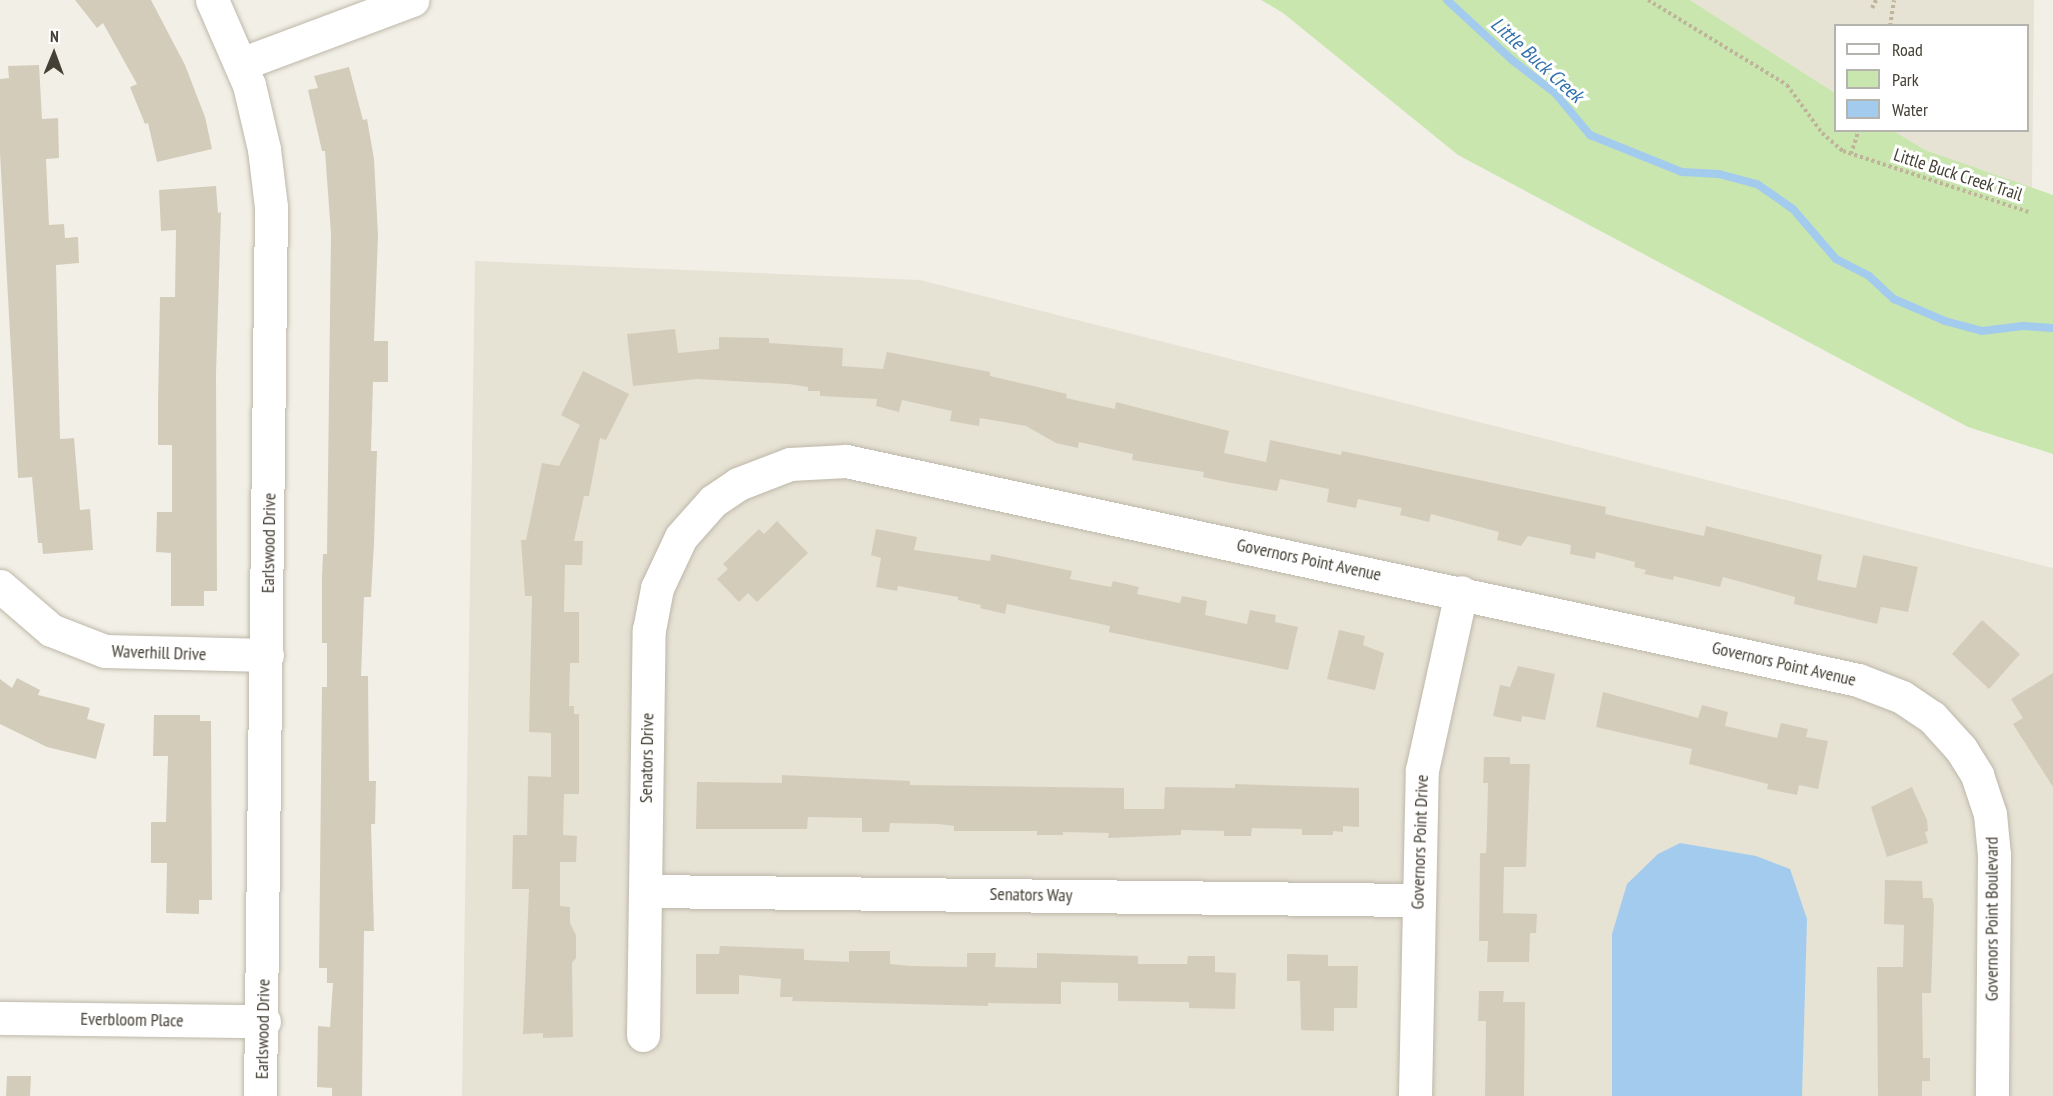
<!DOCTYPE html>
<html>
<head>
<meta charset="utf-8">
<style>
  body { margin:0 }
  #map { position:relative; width:2053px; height:1096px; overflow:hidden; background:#f2efe6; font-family:"PT Sans Narrow",sans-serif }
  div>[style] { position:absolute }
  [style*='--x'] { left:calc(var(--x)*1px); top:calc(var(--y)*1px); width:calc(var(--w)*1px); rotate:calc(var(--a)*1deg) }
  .residential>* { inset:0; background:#e6e2d4 }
  .green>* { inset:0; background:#cae6af }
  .water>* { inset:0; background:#a3cbee }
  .stream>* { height:8px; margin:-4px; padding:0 4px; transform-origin:4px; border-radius:4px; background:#a3cbee }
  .building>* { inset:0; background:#d4ccbb }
  .path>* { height:4px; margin-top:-2px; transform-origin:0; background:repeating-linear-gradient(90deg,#bfb49a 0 3px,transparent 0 6px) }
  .roads { filter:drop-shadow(0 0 2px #bdb8a9) drop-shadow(0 0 2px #bdb8a9) }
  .minor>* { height:33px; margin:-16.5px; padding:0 16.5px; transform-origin:16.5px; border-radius:16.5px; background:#fff }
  span { translate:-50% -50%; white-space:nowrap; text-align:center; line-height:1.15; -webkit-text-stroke:6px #fff; paint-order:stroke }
  .street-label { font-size:18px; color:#454035 }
  .water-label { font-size:20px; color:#3271ad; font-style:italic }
  .legend { position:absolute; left:1834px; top:24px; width:195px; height:108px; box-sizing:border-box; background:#fff; border:2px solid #b5b3ae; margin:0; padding:8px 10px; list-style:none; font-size:18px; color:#454035 }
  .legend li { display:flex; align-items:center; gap:12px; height:30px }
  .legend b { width:30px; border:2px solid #b5b3ae }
  .north { position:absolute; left:24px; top:24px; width:60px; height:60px; -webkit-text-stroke:4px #fff; paint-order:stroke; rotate:1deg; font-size:16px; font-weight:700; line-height:24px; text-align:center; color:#454035 }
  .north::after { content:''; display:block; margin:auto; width:21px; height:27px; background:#454035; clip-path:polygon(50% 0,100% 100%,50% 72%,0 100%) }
</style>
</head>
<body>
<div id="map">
  <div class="residential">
    <i style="clip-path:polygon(1690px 0,2034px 0,2032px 188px,1925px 150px,1894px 131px,2028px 130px,2028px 26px,1836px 26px,1835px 93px)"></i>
    <i style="clip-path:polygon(475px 261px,920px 280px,2053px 568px,2053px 1096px,462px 1096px)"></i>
  </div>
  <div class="green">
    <i style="clip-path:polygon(1261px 0,1690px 0,1835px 93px,1836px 130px,1894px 131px,1925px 150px,2053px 195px,2053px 454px,1968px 427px,1458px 155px,1283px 13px)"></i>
  </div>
  <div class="water">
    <i style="clip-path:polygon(1680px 843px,1756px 856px,1790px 869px,1807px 919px,1802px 1096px,1612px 1096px,1612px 934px,1627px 884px,1658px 854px)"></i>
  </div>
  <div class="stream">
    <i style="--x:1447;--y:0;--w:88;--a:42.7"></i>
    <i style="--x:1512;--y:60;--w:54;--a:37.5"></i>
    <i style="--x:1555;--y:93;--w:55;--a:50.2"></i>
    <i style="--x:1590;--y:135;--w:99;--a:21.9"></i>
    <i style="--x:1682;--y:172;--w:37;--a:3"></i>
    <i style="--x:1719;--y:174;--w:39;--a:15"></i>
    <i style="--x:1757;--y:184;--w:44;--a:34.8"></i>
    <i style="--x:1793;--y:209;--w:66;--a:49.3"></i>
    <i style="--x:1836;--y:259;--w:37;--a:27"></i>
    <i style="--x:1869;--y:276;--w:34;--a:43"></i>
    <i style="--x:1894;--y:299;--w:56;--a:23.3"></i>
    <i style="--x:1945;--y:321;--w:38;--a:15"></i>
    <i style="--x:1982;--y:331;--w:41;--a:-7"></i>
    <i style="--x:2023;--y:326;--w:30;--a:4"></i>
  </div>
  <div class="building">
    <i style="clip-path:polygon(75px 0,151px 0,185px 65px,205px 117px,212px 149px,157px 162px,148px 123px,145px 124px,130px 87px,137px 84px,103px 23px,97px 28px)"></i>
    <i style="clip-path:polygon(39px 65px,42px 119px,58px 118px,59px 158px,46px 159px,49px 225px,64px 224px,65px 238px,78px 237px,79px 263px,56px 265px,60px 439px,74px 438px,80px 510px,90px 509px,93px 550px,43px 554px,42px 543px,38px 543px,32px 477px,18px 478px,0 153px,0 79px,9px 78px,8px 66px)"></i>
    <i style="clip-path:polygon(349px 67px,363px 120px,367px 119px,374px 159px,378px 235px,374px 341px,388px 341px,388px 382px,373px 382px,371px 451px,377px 451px,374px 543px,371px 597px,364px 597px,361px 676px,368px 676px,369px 781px,376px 781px,375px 824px,371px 824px,374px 931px,364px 931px,362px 1096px,332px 1096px,332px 1088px,317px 1087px,318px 1026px,330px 1027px,333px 983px,327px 983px,327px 968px,319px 968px,322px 687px,327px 687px,327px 643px,322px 643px,322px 577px,323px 554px,327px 554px,331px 234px,325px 151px,322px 151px,308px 90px,318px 88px,314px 76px)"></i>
    <i style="clip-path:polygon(216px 186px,218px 213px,221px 212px,216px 374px,217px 591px,204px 591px,204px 606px,171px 606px,171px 553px,156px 552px,157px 512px,172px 512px,172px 445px,158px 445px,158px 404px,160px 297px,175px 297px,176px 230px,161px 231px,159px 190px)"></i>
    <i style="clip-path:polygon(675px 329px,678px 353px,719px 349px,719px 337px,769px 338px,769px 343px,843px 348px,842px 366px,883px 369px,887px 352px,990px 372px,990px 376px,1067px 394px,1066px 398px,1115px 409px,1116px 402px,1229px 431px,1224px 453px,1266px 462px,1270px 440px,1341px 455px,1342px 451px,1606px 507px,1605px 514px,1704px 536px,1706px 526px,1822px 555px,1817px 580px,1856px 588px,1863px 555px,1918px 567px,1908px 612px,1881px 607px,1877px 624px,1794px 604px,1795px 597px,1723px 577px,1720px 587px,1674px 576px,1673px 580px,1644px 574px,1646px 570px,1634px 567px,1635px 562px,1596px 552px,1595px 559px,1570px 554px,1571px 545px,1528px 536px,1521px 546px,1497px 540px,1499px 532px,1431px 514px,1429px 522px,1400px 515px,1402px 508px,1358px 499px,1356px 508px,1327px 502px,1329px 489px,1280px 479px,1277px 491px,1226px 482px,1203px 477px,1204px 472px,1132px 460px,1133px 454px,1079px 442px,1078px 448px,1056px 443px,1026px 426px,980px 418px,979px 426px,950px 421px,952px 411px,902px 400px,899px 412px,876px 406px,877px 399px,820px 396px,820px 391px,808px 391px,808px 387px,789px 384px,697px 379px,633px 386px,627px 334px)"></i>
    <i style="clip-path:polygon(583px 371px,629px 394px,606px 440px,600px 438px,589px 496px,584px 496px,574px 541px,583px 541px,582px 565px,565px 565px,564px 612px,579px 612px,579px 663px,570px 663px,569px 706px,574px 706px,574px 714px,579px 714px,579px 794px,564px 794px,563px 835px,577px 836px,576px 862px,560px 862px,560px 906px,570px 907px,570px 923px,576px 935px,576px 958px,572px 963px,573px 1037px,543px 1038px,543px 1033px,523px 1034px,529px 889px,512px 889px,513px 835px,527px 835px,528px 776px,551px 777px,551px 733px,529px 732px,532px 596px,525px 596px,521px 540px,526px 540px,542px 463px,559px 466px,580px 425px,561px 415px)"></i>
    <i style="clip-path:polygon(777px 521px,808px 553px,757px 602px,748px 593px,739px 602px,717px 579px,728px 569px,723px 564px,759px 529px,764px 534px)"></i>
    <i style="clip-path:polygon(876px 529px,917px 537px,914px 550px,990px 561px,991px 554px,1072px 571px,1070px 579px,1111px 587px,1113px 581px,1139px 587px,1137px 594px,1180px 603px,1182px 596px,1207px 601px,1205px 615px,1247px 624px,1250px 610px,1276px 615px,1275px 622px,1298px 627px,1288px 670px,1109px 632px,1110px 626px,1007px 604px,1005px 614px,980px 608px,981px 605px,958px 600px,958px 597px,898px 586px,897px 591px,876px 587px,881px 558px,871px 555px)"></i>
    <i style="clip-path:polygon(1982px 620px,2020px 654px,1989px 689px,1952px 654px)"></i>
    <i style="clip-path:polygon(1339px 630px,1365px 636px,1363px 645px,1384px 653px,1375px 690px,1327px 679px)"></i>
    <i style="clip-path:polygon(1518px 666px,1555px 674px,1545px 720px,1522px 716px,1521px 722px,1493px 716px,1500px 685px,1510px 687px)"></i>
    <i style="clip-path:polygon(2053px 673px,2053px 787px,2013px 724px,2023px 718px,2011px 699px)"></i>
    <i style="clip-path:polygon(17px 678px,40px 690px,38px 695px,90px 708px,87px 719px,105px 724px,96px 759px,47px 747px,0 724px,0 679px,12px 688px)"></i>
    <i style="clip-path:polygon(1603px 692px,1698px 718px,1702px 705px,1728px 712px,1725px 726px,1777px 738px,1781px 723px,1808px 729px,1806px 737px,1828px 741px,1818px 789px,1799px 785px,1797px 795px,1767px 789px,1768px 784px,1689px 764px,1692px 749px,1596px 727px)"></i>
    <i style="clip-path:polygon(154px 715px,200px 715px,200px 721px,211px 721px,212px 900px,199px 900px,199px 914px,166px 913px,167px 863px,151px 863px,151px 822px,166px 822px,168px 756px,153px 756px)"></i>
    <i style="clip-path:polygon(1484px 757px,1510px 757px,1510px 764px,1530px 764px,1526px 867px,1504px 867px,1503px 913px,1537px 914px,1536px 933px,1530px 933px,1529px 962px,1487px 962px,1488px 941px,1479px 941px,1480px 853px,1486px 853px,1487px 829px,1488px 783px,1483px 783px)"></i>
    <i style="clip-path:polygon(782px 775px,910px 781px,910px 785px,1124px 788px,1124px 809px,1164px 809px,1165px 787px,1235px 788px,1235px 784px,1359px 788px,1359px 827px,1343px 826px,1343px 832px,1333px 831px,1333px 835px,1302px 835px,1302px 829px,1252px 828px,1251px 836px,1224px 836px,1224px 831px,1181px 830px,1181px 835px,1108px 838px,1109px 833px,1063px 832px,1063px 835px,1037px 835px,1037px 831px,954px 831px,954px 826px,938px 824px,890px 823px,889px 832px,862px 832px,862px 818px,808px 817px,807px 829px,696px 829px,697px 782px,782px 783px)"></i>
    <i style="clip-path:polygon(1912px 787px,1927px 820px,1928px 831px,1925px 832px,1928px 843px,1887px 857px,1871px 807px)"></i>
    <i style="clip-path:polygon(1885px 880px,1922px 881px,1923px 898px,1932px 898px,1934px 905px,1931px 993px,1922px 993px,1923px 1058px,1930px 1058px,1930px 1081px,1922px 1081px,1922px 1096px,1878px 1096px,1877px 967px,1903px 967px,1904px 925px,1884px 924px)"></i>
    <i style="clip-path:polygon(720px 946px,804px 949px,804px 960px,849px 962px,849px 951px,890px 951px,890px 964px,910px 966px,967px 967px,967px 953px,996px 953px,995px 967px,1037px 968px,1037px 953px,1138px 956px,1138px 964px,1187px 964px,1188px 956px,1215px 956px,1215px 972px,1236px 973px,1235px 1009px,1189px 1008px,1189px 1002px,1118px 1001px,1118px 983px,1061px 982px,1061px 1004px,988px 1003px,988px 1006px,792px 1001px,793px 997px,780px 997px,781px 979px,739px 975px,739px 994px,696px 994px,696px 954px,719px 954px)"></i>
    <i style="clip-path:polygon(1287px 954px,1328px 955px,1328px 966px,1358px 966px,1357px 1008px,1334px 1008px,1334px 1031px,1301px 1030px,1300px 981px,1287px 981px)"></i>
    <i style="clip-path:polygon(1479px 991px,1504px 991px,1503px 1002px,1525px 1002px,1524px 1096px,1485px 1096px,1486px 1021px,1478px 1021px)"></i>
    <i style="clip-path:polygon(7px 1076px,31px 1076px,30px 1096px,6px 1096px)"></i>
  </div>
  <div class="path">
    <i style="--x:1648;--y:0;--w:163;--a:31.4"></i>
    <i style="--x:1787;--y:85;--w:59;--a:53.9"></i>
    <i style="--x:1822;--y:133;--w:28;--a:41"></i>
    <i style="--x:1843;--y:151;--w:196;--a:18.2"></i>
    <i style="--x:1872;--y:8;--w:9;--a:-63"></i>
    <i style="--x:1890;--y:26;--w:26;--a:-81"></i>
    <i style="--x:1851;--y:154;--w:25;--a:-72"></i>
  </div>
  <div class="roads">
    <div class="minor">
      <i style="--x:212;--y:0;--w:93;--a:66.5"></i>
      <i style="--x:249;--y:85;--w:66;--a:76.8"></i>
      <i style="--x:264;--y:149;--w:58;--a:83.1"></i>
      <i style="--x:271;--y:207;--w:889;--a:90.71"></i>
      <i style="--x:241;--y:64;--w:183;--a:-20.5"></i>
      <i style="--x:0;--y:586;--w:67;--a:40.8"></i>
      <i style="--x:51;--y:630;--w:58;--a:21.3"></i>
      <i style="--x:105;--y:651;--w:162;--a:1.4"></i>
      <i style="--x:646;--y:891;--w:771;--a:0.67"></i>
      <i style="--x:0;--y:1018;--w:264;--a:0.7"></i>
      <i style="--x:643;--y:1035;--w:405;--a:-89.2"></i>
      <i style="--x:649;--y:630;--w:43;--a:-79.2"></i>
      <i style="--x:657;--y:588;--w:56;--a:-64.8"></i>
      <i style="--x:681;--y:537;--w:48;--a:-48.4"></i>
      <i style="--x:713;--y:501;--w:30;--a:-34"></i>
      <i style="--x:738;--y:484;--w:56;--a:-21"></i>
      <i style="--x:790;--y:464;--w:56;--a:-3.1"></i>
      <i style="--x:846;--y:461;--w:1035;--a:12.21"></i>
      <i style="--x:1858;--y:680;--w:47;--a:21.1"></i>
      <i style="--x:1902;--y:697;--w:36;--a:34"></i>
      <i style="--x:1932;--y:717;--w:43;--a:47.8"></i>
      <i style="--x:1961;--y:749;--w:31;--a:58"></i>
      <i style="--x:1977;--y:775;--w:41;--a:71.6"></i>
      <i style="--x:1990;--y:814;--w:41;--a:84.4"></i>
      <i style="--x:1994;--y:855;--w:241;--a:90.5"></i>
      <i style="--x:1415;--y:1096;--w:326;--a:-88.8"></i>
      <i style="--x:1422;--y:770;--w:182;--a:-77.6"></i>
    </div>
  </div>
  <div class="street-label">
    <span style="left:1958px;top:175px;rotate:18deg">Little Buck Creek Trail</span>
    <span style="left:269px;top:543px;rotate:-89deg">Earlswood Drive</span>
    <span style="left:1309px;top:560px;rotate:12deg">Governors Point Avenue</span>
    <span style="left:159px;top:653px;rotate:2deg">Waverhill Drive</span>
    <span style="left:1784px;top:664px;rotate:13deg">Governors Point Avenue</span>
    <span style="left:647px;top:758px;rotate:-89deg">Senators Drive</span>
    <span style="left:1420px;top:842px;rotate:-88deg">Governors Point Drive</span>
    <span style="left:1031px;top:895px;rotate:1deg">Senators Way</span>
    <span style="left:1992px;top:919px;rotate:-90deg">Governors Point Boulevard</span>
    <span style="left:132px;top:1020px;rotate:1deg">Everbloom Place</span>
    <span style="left:263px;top:1029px;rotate:-89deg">Earlswood Drive</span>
  </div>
  <div class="water-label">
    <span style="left:1537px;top:60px;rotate:42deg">Little Buck Creek</span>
  </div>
  <ul class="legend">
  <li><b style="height:8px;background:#fff"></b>Road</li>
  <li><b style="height:16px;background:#cae6af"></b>Park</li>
  <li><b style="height:16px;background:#a3cbee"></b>Water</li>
  </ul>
  <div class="north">N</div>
</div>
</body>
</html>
